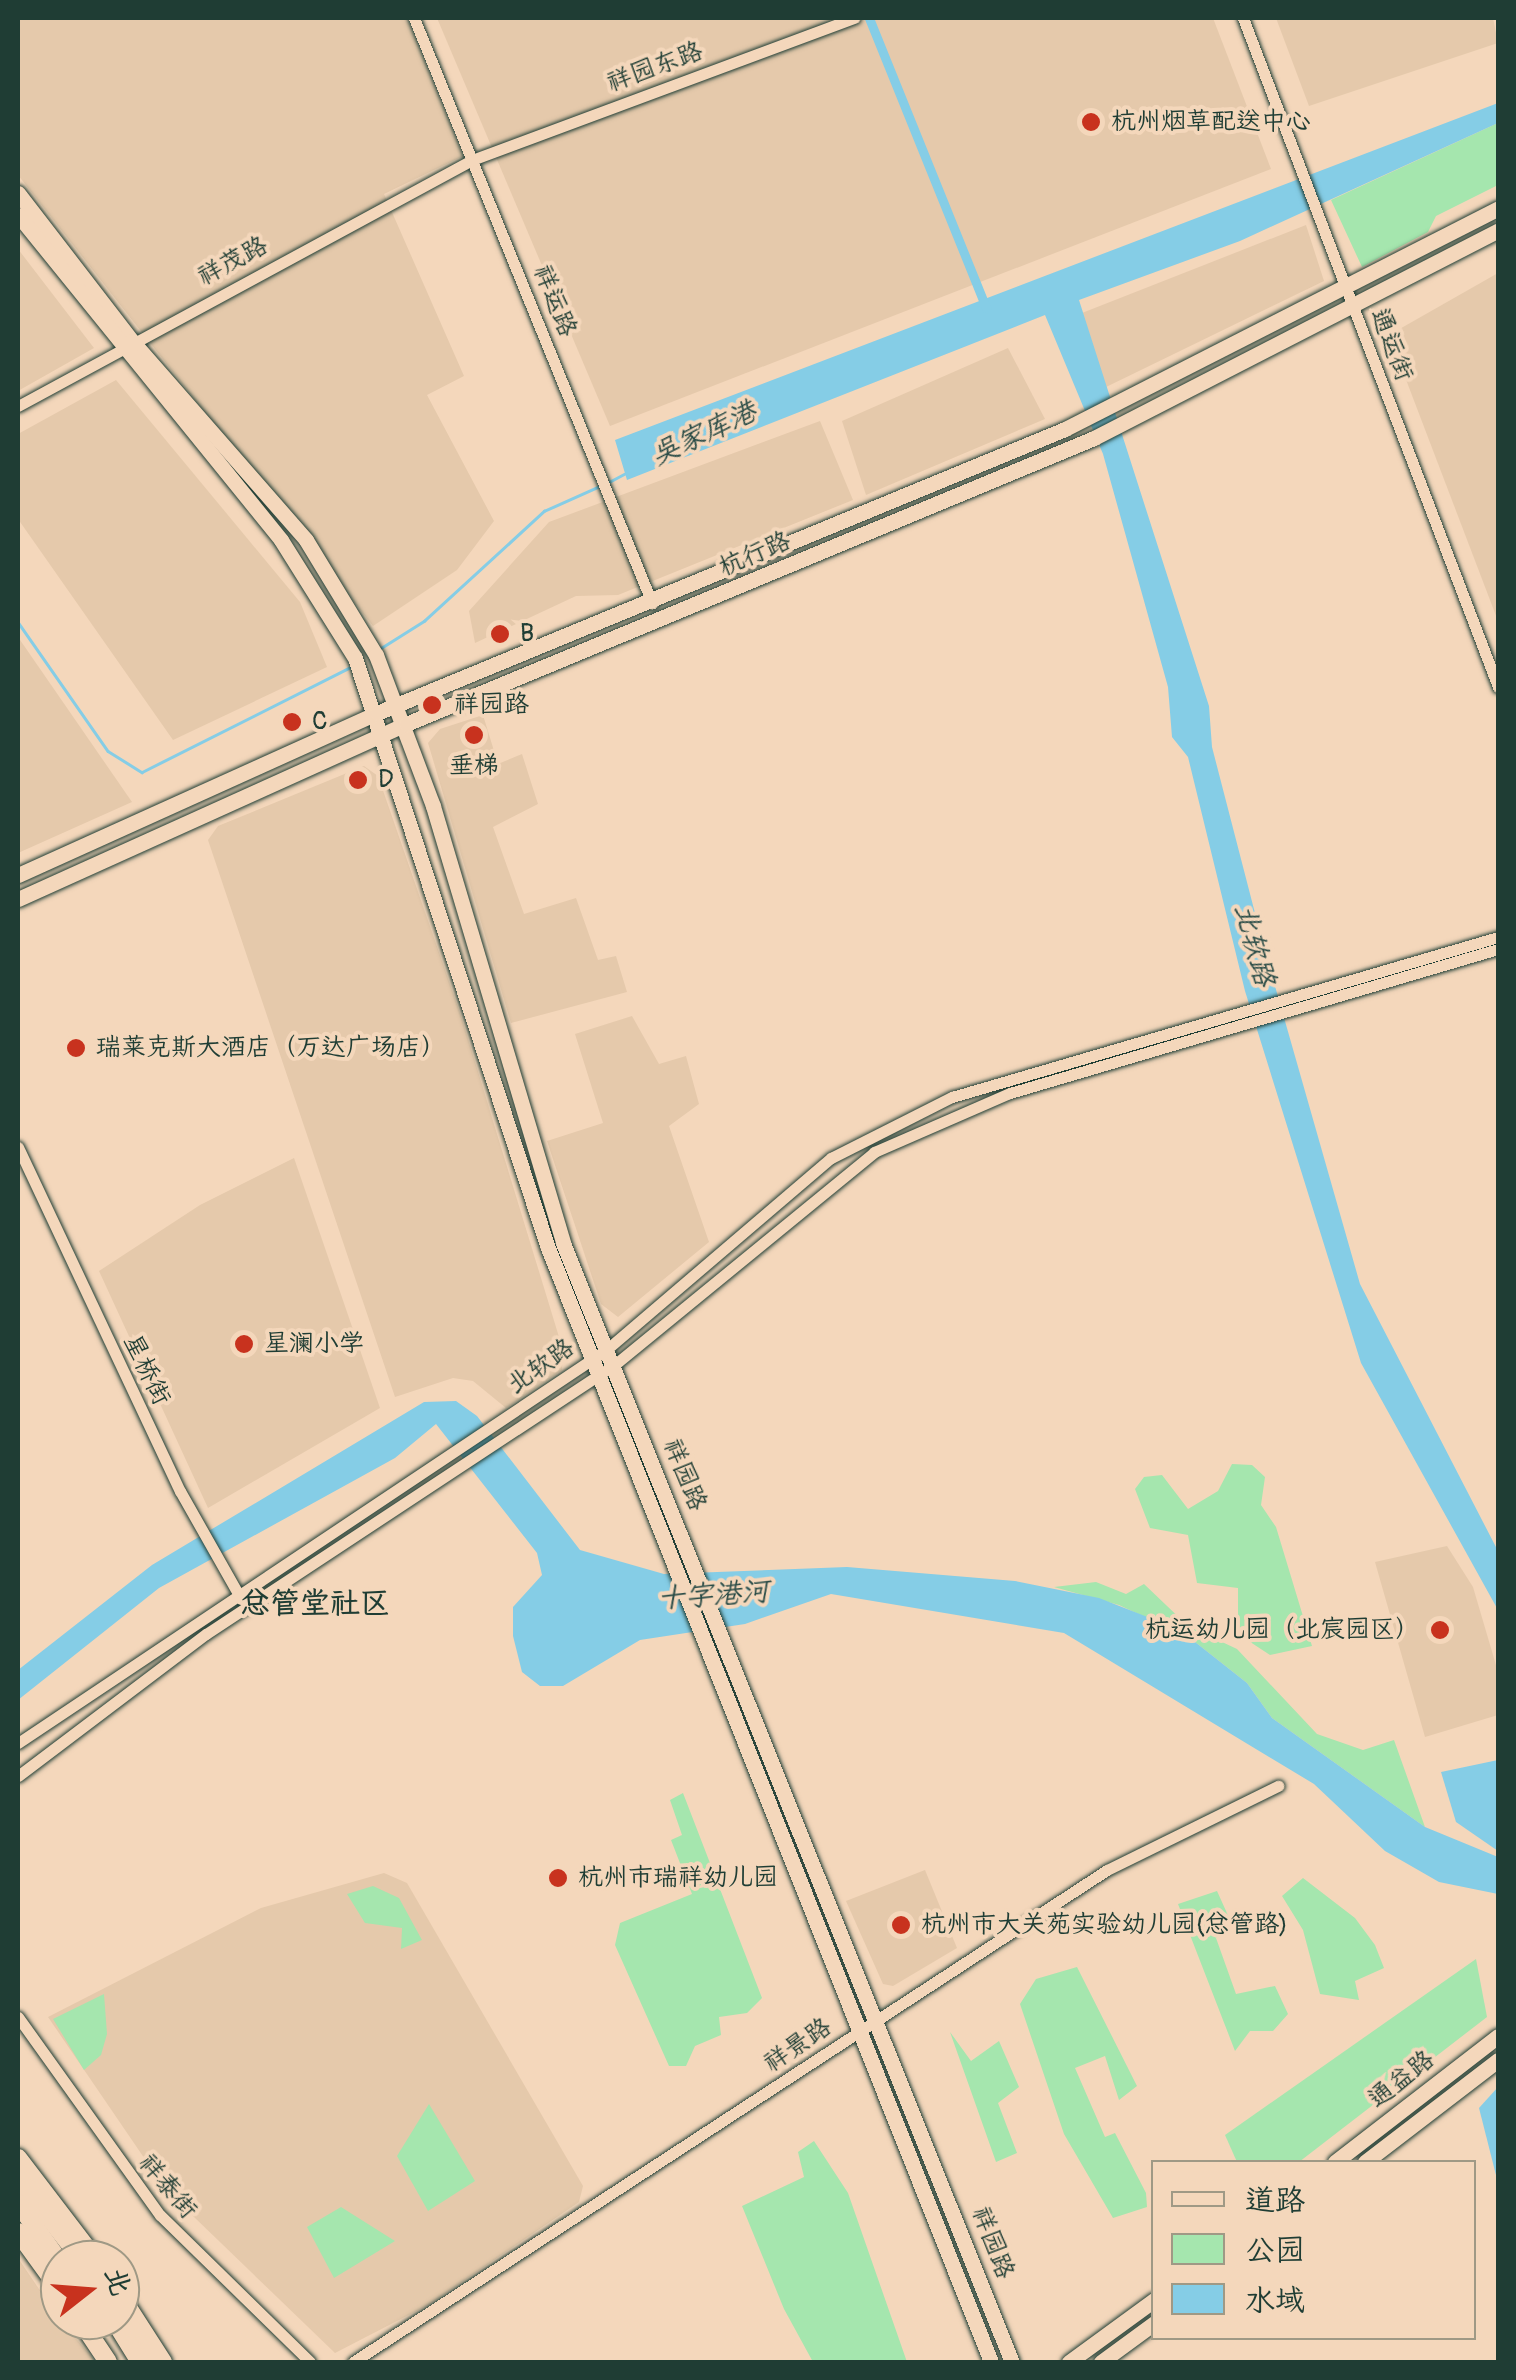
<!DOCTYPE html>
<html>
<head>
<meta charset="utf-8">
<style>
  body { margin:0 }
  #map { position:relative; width:1516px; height:2380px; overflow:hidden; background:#f4d7bb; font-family:Pangolin,"LXGW WenKai TC",sans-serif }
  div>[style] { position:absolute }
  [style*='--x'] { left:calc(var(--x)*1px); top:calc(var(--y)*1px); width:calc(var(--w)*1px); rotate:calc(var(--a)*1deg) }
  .built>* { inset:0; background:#e5c9ab }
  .green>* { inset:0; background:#a5e6ae }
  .water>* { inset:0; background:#85cde6 }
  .stream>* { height:2.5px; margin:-1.25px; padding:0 1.25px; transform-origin:1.25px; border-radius:1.25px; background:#85cde6 }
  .canal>* { height:9px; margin:-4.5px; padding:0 4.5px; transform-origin:4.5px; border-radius:4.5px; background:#85cde6 }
  .roads { filter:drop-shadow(0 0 2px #1f3d34) drop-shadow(0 0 2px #1f3d34) }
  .minor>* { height:11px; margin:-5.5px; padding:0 5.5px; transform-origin:5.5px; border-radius:5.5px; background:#f4d7bb }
  .major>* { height:15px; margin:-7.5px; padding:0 7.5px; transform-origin:7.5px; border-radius:7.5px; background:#f4d7bb }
  .highway>* { height:18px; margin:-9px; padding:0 9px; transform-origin:9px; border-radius:9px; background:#f4d7bb }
  .dots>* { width:28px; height:28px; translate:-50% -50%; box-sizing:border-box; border:5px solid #f4d7bb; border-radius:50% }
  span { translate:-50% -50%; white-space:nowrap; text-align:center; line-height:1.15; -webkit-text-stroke:8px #f4d7bb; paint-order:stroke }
  .street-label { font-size:25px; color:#1f3d34 }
  .poi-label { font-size:25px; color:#1f3d34 }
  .left { translate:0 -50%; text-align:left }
  .right { translate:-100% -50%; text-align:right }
  .water-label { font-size:28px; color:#294b46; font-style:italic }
  .quarter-label { font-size:30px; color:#1f3d34; font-weight:700 }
  .frame { position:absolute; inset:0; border:20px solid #1f3d34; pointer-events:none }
  .legend { position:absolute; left:1151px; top:2160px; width:325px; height:180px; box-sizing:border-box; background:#f4d7bb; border:2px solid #9f9985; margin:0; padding:12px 18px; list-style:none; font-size:30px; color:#1f3d34 }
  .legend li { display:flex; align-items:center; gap:20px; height:50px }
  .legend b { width:50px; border:2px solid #9f9985 }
  .north { position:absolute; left:40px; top:2240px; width:100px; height:100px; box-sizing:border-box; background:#f4d7bb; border:2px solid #9f9985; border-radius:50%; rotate:73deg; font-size:28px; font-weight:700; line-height:40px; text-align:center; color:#1f3d34 }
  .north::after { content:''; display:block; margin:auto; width:35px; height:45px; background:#c8321e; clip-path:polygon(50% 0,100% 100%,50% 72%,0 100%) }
</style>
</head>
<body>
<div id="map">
  <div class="built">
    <i style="clip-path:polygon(18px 18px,407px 18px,463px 156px,384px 194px,464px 376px,427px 395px,494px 521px,457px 570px,373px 626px,18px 175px)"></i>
    <i style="clip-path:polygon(437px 18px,1213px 18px,1271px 169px,610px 426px)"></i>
    <i style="clip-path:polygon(1276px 18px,1493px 18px,1498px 43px,1309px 106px)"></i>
    <i style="clip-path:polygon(1306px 225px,1324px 281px,1104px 388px,1082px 313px)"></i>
    <i style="clip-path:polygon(18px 249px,94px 348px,18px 391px)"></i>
    <i style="clip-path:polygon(1498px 273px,1498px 621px,1389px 335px)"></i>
    <i style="clip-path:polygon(1008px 348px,1045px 419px,866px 495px,842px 421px)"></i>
    <i style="clip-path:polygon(116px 380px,300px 602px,327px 667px,173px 740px,18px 519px,18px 434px)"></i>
    <i style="clip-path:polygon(820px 421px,853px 500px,618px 595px,576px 596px,475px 643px,469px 611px,549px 522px)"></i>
    <i style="clip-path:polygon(18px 637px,132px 802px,18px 853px)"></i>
    <i style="clip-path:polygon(483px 715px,498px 764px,522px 754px,538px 804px,493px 827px,524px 914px,576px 898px,598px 960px,616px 956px,627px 992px,511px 1023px,428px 743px,440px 729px)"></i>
    <i style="clip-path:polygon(364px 766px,378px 776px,461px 1016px,563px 1350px,562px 1370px,506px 1408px,473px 1381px,453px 1378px,395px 1397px,208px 840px,218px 826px)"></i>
    <i style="clip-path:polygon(632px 1016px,659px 1064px,686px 1056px,699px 1104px,669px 1126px,709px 1242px,618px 1317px,601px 1304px,547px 1141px,603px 1123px,575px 1034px)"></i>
    <i style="clip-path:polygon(294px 1158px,380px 1408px,208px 1508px,99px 1271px,200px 1205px)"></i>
    <i style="clip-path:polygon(1447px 1546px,1473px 1587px,1498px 1672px,1498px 1715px,1425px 1737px,1375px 1562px)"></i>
    <i style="clip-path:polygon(925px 1870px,957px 1948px,893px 1986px,883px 1984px,846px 1901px)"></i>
    <i style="clip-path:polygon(384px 1873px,407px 1883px,583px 2186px,579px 2202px,428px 2305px,335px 2353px,166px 2190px,48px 2017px,261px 1908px)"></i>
    <i style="clip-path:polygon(18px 2258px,60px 2320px,96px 2362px,18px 2362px)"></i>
  </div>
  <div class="green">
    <i style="clip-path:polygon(1498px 123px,1498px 185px,1436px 216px,1428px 232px,1362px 267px,1331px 200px)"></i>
    <i style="clip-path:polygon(1232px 1464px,1252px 1465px,1265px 1477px,1261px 1505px,1276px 1527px,1312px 1646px,1270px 1655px,1238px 1634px,1238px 1588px,1197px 1583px,1188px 1535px,1150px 1528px,1135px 1489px,1144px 1477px,1162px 1475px,1188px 1509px,1218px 1491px)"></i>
    <i style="clip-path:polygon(1096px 1582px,1126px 1594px,1144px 1584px,1188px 1626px,1237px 1649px,1317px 1734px,1363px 1750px,1394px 1740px,1425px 1827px,1272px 1718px,1247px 1683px,1190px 1638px,1119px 1605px,1054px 1587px)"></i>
    <i style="clip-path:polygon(683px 1793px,762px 1998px,747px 2013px,719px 2017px,721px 2035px,695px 2046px,686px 2066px,669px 2066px,615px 1945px,620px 1923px,692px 1894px,671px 1840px,682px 1835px,670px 1800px)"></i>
    <i style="clip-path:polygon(1303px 1878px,1355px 1918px,1375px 1945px,1384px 1968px,1355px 1981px,1359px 2000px,1320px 1994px,1303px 1930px,1282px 1896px)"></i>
    <i style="clip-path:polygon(373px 1886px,399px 1898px,422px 1940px,401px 1949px,402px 1928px,365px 1923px,347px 1894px)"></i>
    <i style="clip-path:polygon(1217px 1891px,1231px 1922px,1216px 1938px,1236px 1994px,1275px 1986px,1288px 2014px,1273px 2031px,1250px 2031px,1235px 2051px,1178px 1904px)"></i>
    <i style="clip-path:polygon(1476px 1959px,1487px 2017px,1299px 2162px,1237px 2162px,1225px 2135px)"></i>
    <i style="clip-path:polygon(1077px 1967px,1137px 2086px,1119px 2100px,1105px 2056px,1075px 2068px,1105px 2137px,1115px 2133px,1146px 2193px,1147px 2207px,1113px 2218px,1064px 2134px,1020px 2004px,1036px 1979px)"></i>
    <i style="clip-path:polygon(104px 1994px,107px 2034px,101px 2055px,84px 2070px,53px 2019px)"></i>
    <i style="clip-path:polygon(950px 2032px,971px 2061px,999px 2041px,1019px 2087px,998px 2103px,1017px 2153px,996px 2162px)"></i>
    <i style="clip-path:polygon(429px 2104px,475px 2181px,428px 2211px,397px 2156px)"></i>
    <i style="clip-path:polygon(814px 2141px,848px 2193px,907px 2362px,813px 2362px,784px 2309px,742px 2206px,804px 2177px,798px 2152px)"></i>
    <i style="clip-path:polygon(341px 2207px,395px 2241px,334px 2278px,307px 2227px)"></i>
  </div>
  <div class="water">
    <i style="clip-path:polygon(1498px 103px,1498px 123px,1240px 241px,1079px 300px,1209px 706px,1212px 747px,1263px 944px,1360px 1284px,1498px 1551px,1498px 1610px,1361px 1363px,1245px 991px,1188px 757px,1172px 737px,1168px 687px,1103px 454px,1045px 315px,627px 480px,615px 440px)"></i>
    <i style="clip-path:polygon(456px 1401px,477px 1416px,580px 1550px,664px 1574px,847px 1567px,1015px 1581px,1099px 1598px,1150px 1618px,1190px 1638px,1247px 1683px,1272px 1718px,1425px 1827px,1498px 1857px,1498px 1894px,1439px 1882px,1385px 1851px,1314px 1784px,1064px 1633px,831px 1594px,745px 1624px,640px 1640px,563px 1686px,540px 1686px,522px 1672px,513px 1636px,513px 1607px,542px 1575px,537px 1553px,436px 1424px,395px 1458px,159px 1588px,18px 1700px,18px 1670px,152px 1565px,424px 1402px)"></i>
    <i style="clip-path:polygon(1498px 1760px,1498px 1851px,1456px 1822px,1441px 1772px)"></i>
    <i style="clip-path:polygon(1498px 2087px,1498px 2183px,1479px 2108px)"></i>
  </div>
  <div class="stream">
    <i style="--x:609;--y:482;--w:17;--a:-28"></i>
    <i style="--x:18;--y:622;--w:157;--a:55.1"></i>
    <i style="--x:108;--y:751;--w:40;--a:32"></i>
    <i style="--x:142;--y:772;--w:236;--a:-26.7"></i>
    <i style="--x:381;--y:648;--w:51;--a:-32.1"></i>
    <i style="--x:424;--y:621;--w:163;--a:-42.5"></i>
    <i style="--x:544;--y:511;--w:64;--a:-24.1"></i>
  </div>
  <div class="canal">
    <i style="--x:869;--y:18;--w:313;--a:68"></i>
  </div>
  <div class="roads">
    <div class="minor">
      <i style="--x:414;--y:18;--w:632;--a:67.86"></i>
      <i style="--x:1243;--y:18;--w:716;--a:69.13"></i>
      <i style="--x:18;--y:406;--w:516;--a:-28.45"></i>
      <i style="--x:472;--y:160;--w:408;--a:-20.4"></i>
      <i style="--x:18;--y:1147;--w:380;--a:64.8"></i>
      <i style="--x:180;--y:1491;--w:124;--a:60.5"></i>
      <i style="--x:18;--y:1743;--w:707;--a:-33.76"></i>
      <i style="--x:606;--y:1350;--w:296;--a:-40.5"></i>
      <i style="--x:831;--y:1158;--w:136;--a:-26.8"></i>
      <i style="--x:952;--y:1097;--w:569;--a:-16.33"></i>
      <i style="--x:18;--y:1776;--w:236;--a:-37.1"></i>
      <i style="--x:206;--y:1634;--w:487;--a:-33.4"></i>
      <i style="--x:613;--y:1366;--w:338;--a:-39.3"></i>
      <i style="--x:874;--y:1152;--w:148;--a:-23.5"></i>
      <i style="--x:1010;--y:1093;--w:509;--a:-16.44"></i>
      <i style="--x:18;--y:2017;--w:244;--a:54.4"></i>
      <i style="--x:160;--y:2215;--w:210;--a:44.4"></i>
      <i style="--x:353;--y:2362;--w:900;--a:-33.13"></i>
      <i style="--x:1107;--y:1870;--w:191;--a:-26.2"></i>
    </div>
    <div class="major">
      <i style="--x:18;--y:193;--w:187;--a:52.4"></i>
      <i style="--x:132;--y:341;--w:264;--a:48.8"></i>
      <i style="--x:306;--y:540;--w:135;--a:58.7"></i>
      <i style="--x:376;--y:655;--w:161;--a:69.3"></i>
      <i style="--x:433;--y:806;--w:456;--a:73.4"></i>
      <i style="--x:563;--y:1243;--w:1206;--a:68.14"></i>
      <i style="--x:18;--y:215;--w:418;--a:51"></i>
      <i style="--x:281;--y:540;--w:139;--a:57.9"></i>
      <i style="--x:355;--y:658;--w:621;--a:71.89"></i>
      <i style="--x:548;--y:1248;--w:1199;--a:68.31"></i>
      <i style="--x:18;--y:875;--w:394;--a:-24.3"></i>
      <i style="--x:377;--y:713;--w:744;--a:-22.43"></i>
      <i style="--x:1065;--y:429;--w:486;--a:-27"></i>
      <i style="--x:18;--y:899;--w:426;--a:-24.3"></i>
      <i style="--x:406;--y:724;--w:745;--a:-22.57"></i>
      <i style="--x:1094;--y:438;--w:454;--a:-27.2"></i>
      <i style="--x:1335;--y:2162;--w:206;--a:-37.7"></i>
      <i style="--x:1365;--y:2162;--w:168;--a:-37.5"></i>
      <i style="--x:131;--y:2327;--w:41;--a:59"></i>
      <i style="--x:1069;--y:2362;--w:105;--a:-36.1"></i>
      <i style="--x:1101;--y:2362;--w:66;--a:-36.3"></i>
    </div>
    <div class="highway">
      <i style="--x:18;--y:2158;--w:128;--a:52.6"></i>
      <i style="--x:18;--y:2178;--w:99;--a:52"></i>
      <i style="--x:18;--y:2203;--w:72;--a:54.6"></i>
      <i style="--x:18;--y:2232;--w:72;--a:54.1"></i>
      <i style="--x:120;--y:2295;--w:80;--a:57.3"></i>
      <i style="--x:80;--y:2320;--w:50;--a:56.3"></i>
      <i style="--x:114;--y:2320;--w:49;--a:58.2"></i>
    </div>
  </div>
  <div class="dots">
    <i style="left:1091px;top:122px;background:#c8321e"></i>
    <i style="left:500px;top:634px;background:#c8321e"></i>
    <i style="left:432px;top:705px;background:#c8321e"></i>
    <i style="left:292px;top:722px;background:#c8321e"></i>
    <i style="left:474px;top:735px;background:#c8321e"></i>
    <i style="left:358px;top:780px;background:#c8321e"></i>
    <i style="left:76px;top:1048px;background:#c8321e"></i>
    <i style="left:244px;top:1344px;background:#c8321e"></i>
    <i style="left:1440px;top:1630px;background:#c8321e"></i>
    <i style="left:558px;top:1878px;background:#c8321e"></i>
    <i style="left:901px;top:1925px;background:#c8321e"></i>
  </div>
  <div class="street-label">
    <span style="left:655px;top:68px;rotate:-20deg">祥园东路</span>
    <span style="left:233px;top:262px;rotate:-28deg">祥茂路</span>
    <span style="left:554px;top:301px;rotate:68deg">祥运路</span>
    <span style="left:1391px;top:345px;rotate:69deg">通运街</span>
    <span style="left:755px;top:555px;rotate:-23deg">杭行路</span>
    <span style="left:541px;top:1367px;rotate:-35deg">北软路</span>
    <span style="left:146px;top:1370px;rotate:64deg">星桥街</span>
    <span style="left:684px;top:1475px;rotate:68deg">祥园路</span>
    <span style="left:798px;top:2046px;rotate:-34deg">祥景路</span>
    <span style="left:1402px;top:2080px;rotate:-38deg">通益路</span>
    <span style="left:167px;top:2187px;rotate:50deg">祥泰街</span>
    <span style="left:992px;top:2243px;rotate:69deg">祥园路</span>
  </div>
  <div class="poi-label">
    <span class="left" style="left:1111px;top:122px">杭州烟草配送中心</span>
    <span class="left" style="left:520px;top:634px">B</span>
    <span class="left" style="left:454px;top:705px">祥园路</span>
    <span class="left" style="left:312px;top:722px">C</span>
    <span style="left:474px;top:766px">垂梯</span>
    <span class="left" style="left:378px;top:780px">D</span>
    <span class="left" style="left:96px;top:1048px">瑞莱克斯大酒店（万达广场店）</span>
    <span class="left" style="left:264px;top:1344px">星澜小学</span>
    <span class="right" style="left:1420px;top:1630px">杭运幼儿园（北宸园区）</span>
    <span class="left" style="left:578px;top:1878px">杭州市瑞祥幼儿园</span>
    <span class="left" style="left:921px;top:1925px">杭州市大关苑实验幼儿园(总管路)</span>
  </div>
  <div class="water-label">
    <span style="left:704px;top:434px;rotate:-25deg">吴家库港</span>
    <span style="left:1254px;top:945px;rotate:75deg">北软路</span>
    <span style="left:713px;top:1596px;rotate:-4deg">十字港河</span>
  </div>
  <div class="quarter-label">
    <span style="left:315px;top:1604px">总管堂社区</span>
  </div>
  <div class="frame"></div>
  <ul class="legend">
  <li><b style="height:12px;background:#f4d7bb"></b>道路</li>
  <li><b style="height:28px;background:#a5e6ae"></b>公园</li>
  <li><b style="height:28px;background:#85cde6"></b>水域</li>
  </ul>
  <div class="north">北</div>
</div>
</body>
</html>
